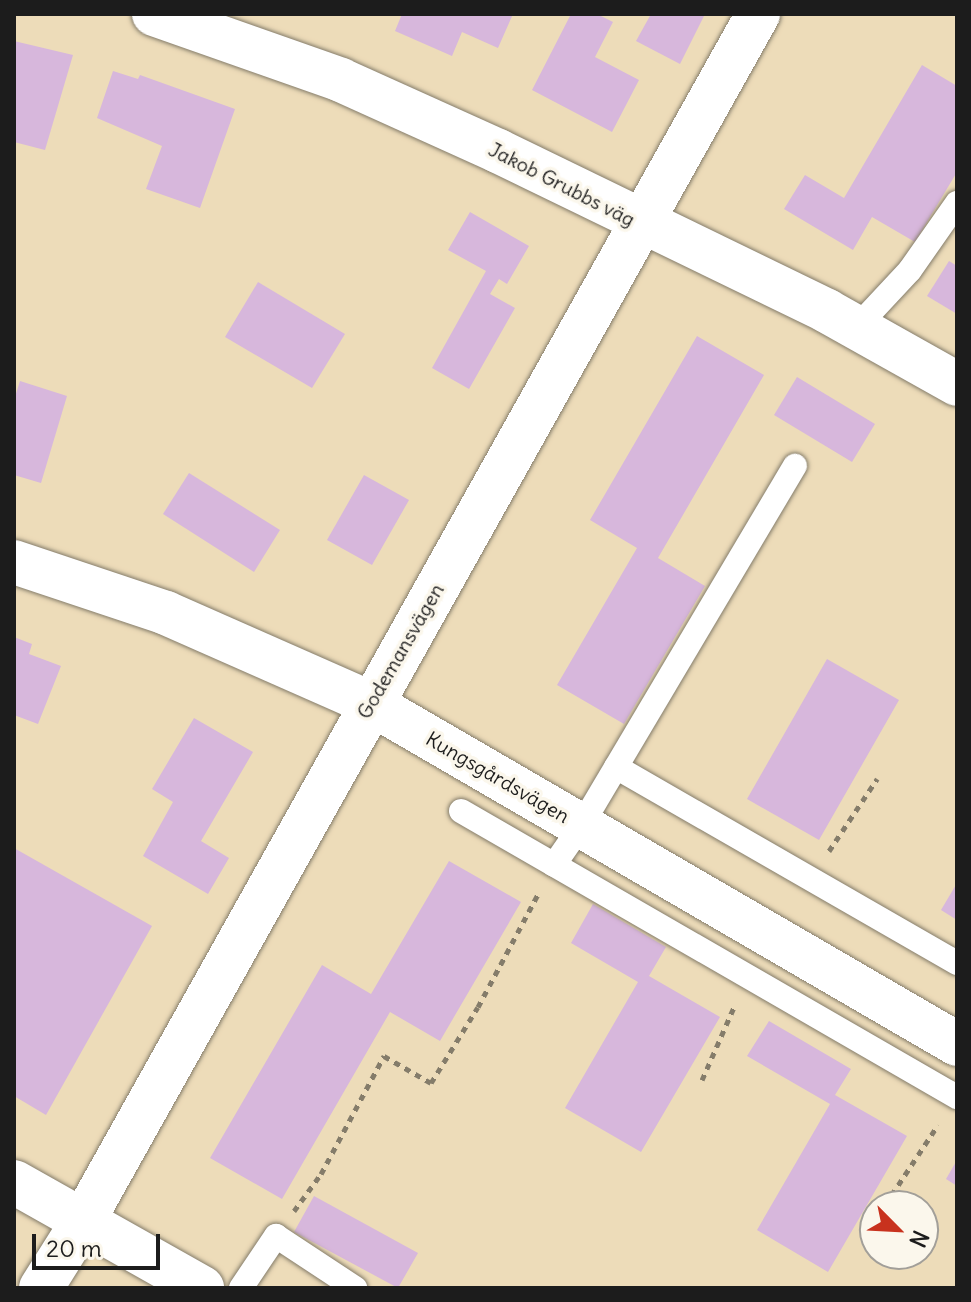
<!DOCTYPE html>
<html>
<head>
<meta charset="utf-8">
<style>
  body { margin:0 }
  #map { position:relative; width:971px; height:1302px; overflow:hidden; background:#eddcb9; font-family:Delius,sans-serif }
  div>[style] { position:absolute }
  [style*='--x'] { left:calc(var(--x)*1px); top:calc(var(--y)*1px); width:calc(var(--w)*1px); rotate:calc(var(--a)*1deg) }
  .building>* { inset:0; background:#d7b7dc }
  .path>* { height:5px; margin-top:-2.5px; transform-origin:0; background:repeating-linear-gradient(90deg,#847c6a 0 6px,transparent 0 12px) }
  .roads { filter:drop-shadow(0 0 2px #847c6a) drop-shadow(0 0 2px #847c6a) }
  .service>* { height:24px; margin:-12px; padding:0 12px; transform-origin:12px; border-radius:12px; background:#fff }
  .minor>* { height:44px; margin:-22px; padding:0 22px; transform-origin:22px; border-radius:22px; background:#fff }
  span { translate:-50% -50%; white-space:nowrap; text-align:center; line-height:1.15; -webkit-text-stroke:7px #fbf7ec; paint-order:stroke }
  .street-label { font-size:20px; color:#1c1c1c }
  .frame { position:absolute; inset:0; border:16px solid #1c1c1c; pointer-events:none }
  .north { position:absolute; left:859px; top:1190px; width:80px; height:80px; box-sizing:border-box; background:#fbf7ec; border:2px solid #a29f99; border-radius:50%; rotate:114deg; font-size:22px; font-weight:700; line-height:32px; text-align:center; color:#1c1c1c }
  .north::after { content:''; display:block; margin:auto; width:28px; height:36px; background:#c8321e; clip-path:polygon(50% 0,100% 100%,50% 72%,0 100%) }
  .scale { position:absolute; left:32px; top:1234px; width:128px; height:36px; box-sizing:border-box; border:4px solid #1c1c1c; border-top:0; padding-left:10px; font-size:24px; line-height:28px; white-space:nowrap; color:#1c1c1c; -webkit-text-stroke:6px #fbf7ec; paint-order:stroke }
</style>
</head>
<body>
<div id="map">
  <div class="building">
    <i style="clip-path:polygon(402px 14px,513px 14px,498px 48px,462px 32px,452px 56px,395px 31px)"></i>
    <i style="clip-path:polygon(571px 14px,597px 14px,613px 22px,595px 57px,639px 80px,612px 132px,532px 90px)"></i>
    <i style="clip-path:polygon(651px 14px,705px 14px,680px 64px,636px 41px)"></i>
    <i style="clip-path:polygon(14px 41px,73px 55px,45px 150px,14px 142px)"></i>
    <i style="clip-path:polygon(922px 65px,957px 86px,957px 172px,915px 242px,872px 217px,853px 250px,784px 209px,805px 175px,844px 198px)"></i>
    <i style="clip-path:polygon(113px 71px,138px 79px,140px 75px,235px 109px,200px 208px,146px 189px,162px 146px,97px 118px)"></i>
    <i style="clip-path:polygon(470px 212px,529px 246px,507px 284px,499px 279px,490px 294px,515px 308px,469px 389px,432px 368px,486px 271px,448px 250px)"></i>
    <i style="clip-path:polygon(949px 261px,957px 266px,957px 314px,927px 296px)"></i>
    <i style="clip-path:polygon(258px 282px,345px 334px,312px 388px,225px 337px)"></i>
    <i style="clip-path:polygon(697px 336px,764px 375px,658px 558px,705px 586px,624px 724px,557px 685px,637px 548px,590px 520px)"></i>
    <i style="clip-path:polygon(797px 377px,875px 424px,852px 462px,774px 415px)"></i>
    <i style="clip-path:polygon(20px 381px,67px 396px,41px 483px,14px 475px,14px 400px)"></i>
    <i style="clip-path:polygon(189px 473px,280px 530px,254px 572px,163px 514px)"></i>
    <i style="clip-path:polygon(364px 475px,409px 500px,372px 565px,327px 540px)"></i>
    <i style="clip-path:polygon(14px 637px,32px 644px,29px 654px,61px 666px,38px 724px,14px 715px)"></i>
    <i style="clip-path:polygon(827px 659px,899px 700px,819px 840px,747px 799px)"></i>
    <i style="clip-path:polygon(194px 718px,253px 752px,201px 841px,229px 858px,208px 894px,143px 856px,173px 802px,152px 789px)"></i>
    <i style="clip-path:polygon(14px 848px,152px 926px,46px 1115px,14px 1096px)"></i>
    <i style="clip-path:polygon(449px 861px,521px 902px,440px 1041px,390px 1012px,282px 1199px,210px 1158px,322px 965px,371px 994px)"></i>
    <i style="clip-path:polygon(957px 883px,957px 920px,941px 910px)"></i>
    <i style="clip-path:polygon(593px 904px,666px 947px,649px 976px,720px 1017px,641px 1152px,565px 1108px,638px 982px,571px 943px)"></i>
    <i style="clip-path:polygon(769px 1021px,851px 1069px,835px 1095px,907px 1136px,828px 1272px,757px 1230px,830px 1104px,747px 1056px)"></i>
    <i style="clip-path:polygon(957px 1160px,957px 1186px,946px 1179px)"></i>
    <i style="clip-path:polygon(314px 1196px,418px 1253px,398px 1288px,294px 1232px)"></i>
  </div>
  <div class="path">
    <i style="--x:829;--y:851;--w:87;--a:-56.3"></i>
    <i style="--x:702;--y:1080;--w:80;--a:-66.3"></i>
    <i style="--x:885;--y:1205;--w:96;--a:-56.5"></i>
    <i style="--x:294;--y:1211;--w:46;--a:-53.9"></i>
    <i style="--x:321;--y:1174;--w:134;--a:-61.9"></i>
    <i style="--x:384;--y:1056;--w:54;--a:29.9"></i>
    <i style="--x:431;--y:1083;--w:89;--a:-58.3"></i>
    <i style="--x:478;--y:1007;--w:128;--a:-62"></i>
  </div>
  <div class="roads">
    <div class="service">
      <i style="--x:856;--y:328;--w:79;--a:-47"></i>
      <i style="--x:910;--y:270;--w:82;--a:-55"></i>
      <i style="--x:616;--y:767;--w:393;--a:29.9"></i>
      <i style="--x:461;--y:811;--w:573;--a:29.97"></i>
      <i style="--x:554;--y:865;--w:47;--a:-55.3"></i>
      <i style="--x:581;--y:826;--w:419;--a:-59.3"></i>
      <i style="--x:241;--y:1288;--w:63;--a:-56.1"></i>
      <i style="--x:276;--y:1236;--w:95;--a:33.4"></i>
    </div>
    <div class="minor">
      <i style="--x:154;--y:14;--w:198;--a:19.4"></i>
      <i style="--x:341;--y:80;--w:172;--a:24.3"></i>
      <i style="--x:498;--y:151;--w:366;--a:25.9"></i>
      <i style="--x:827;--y:311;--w:149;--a:29.3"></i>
      <i style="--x:14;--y:562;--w:160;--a:18.5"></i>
      <i style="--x:166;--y:613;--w:223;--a:23.8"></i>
      <i style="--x:370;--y:703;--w:679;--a:30.15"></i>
      <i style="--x:14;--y:1182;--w:216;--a:29.4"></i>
      <i style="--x:41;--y:1288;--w:79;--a:-57.9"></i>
      <i style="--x:83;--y:1221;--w:1383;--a:-60.78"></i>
    </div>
  </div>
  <div class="street-label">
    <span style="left:562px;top:184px;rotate:27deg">Jakob Grubbs väg</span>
    <span style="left:400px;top:651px;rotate:-60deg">Godemansvägen</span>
    <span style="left:498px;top:777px;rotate:30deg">Kungsgårdsvägen</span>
  </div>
  <div class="frame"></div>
  <div class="north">N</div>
  <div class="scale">20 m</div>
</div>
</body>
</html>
